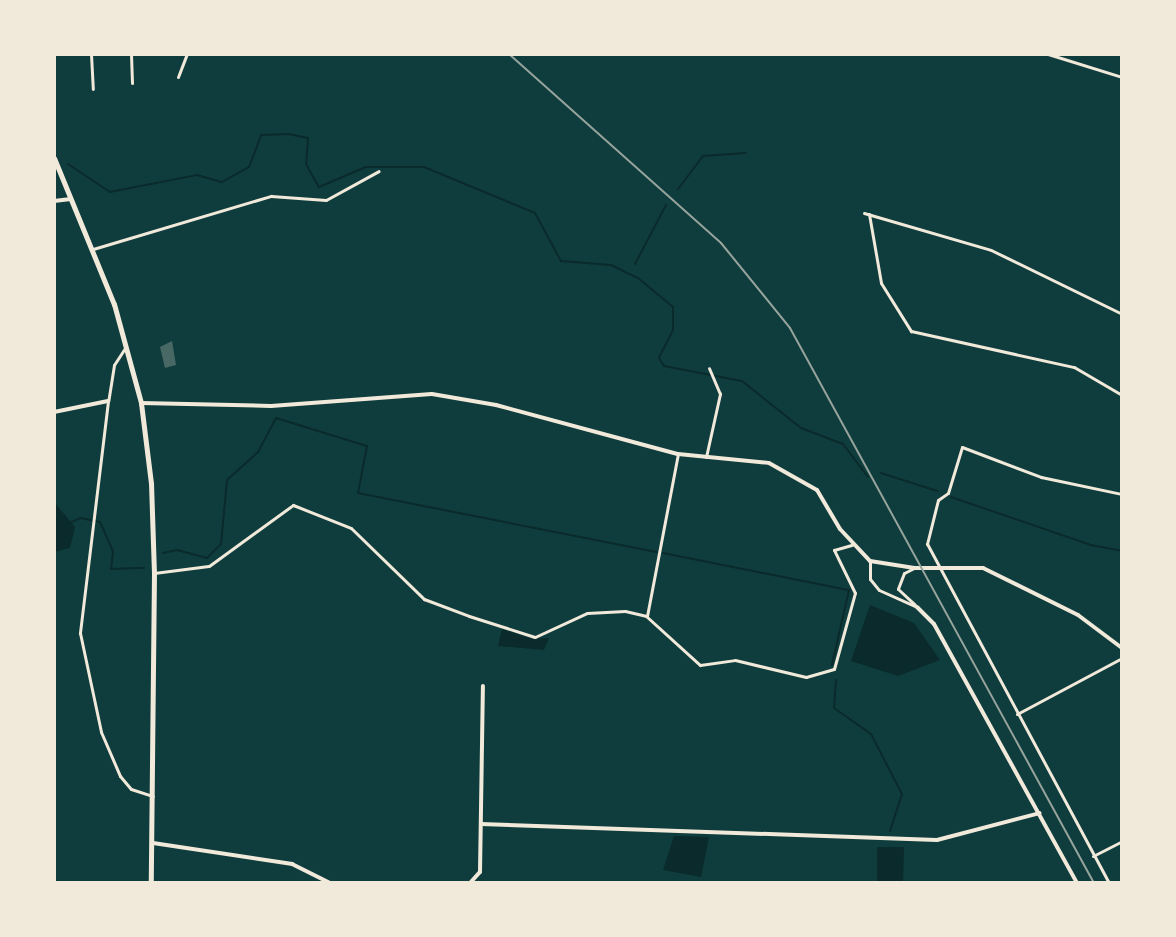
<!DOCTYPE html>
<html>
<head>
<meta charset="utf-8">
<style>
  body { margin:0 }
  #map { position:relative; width:1176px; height:937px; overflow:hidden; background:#0f3d3e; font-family:"Nunito Sans",sans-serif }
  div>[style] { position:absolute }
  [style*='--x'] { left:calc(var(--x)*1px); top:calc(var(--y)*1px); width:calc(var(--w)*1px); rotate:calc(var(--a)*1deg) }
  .water>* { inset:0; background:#0a2a2b }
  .stream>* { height:2px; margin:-1px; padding:0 1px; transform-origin:1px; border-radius:1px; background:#0a2a2b }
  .building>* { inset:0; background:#486865 }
  .minor>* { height:3px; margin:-1.5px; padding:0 1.5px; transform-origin:1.5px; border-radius:1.5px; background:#f1e9da }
  .tertiary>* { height:4px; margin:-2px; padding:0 2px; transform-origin:2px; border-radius:2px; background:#f1e9da }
  .trunk>* { height:5px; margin:-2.5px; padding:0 2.5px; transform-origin:2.5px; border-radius:2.5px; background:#f1e9da }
  .rail>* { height:2px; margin:-1px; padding:0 1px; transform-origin:1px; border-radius:1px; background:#97a49c }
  span { translate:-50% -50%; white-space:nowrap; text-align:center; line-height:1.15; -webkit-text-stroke:8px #f1e9da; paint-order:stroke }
  .frame { position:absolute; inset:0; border:56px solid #f1e9da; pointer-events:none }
</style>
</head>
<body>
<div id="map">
  <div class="water">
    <i style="clip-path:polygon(54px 502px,75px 527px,70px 548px,54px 552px)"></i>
    <i style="clip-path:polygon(870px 605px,914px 623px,940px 660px,898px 676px,851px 661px)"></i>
    <i style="clip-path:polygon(502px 629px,532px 639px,549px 638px,544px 650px,498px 646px)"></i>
    <i style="clip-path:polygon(674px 836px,709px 837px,701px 877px,663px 870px)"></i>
    <i style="clip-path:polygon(877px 847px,904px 847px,903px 883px,877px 883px)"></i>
  </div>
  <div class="stream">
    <i style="--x:68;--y:164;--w:50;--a:33.7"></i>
    <i style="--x:110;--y:192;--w:89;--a:-11.1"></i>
    <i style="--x:197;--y:175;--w:26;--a:16"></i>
    <i style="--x:222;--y:182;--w:31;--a:-29"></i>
    <i style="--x:249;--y:167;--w:34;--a:-69"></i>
    <i style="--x:261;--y:135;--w:28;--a:-2"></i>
    <i style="--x:289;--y:134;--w:19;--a:12"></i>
    <i style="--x:308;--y:138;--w:26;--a:94"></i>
    <i style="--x:306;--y:164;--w:26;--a:61"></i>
    <i style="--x:319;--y:187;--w:51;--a:-23.1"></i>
    <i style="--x:366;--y:167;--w:58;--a:0"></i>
    <i style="--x:424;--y:167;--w:120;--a:22.5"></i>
    <i style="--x:535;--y:213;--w:55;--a:61.6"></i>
    <i style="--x:561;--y:261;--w:50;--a:4.6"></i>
    <i style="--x:611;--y:265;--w:30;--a:26"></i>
    <i style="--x:638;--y:278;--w:45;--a:39.6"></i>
    <i style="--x:673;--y:307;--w:23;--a:90"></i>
    <i style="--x:673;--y:330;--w:31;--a:117"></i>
    <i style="--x:659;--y:358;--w:9;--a:58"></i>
    <i style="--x:664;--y:366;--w:79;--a:10.9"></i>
    <i style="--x:742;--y:381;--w:75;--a:38.5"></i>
    <i style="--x:801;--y:428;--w:45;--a:20.9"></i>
    <i style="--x:843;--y:444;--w:41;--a:52.9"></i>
    <i style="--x:678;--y:189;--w:41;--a:-52.9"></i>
    <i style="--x:703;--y:156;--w:43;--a:-4"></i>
    <i style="--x:635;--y:264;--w:67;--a:-62.3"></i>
    <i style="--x:881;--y:473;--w:59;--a:17.8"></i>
    <i style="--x:951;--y:497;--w:148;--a:18.9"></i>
    <i style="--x:1091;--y:545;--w:32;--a:11"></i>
    <i style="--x:69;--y:523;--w:13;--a:-23"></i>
    <i style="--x:81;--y:518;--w:19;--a:12"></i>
    <i style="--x:100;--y:522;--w:32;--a:66"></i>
    <i style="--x:113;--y:551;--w:18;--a:96"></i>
    <i style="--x:111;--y:569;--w:33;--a:-2"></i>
    <i style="--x:163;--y:553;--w:14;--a:-12"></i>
    <i style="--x:177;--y:550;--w:31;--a:15"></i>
    <i style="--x:207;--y:558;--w:20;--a:-45"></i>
    <i style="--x:221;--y:544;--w:64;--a:-84.6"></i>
    <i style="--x:227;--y:480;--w:42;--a:-42.1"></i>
    <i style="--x:258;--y:452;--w:38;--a:-62"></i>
    <i style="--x:276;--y:418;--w:95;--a:17.1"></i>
    <i style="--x:367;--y:446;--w:48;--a:100.8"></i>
    <i style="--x:358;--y:493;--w:304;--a:11.2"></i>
    <i style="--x:663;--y:553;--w:190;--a:11.3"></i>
    <i style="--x:849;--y:590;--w:77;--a:102.8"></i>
    <i style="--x:836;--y:680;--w:28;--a:94"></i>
    <i style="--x:834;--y:708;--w:45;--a:35.1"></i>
    <i style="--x:871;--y:734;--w:68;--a:62.7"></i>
    <i style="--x:902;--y:794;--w:39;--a:108"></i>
  </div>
  <div class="building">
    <i style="clip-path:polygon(172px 341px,176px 365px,165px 368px,160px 347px)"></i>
  </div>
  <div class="minor">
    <i style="--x:91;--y:54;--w:35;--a:87"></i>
    <i style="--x:131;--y:54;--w:29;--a:88"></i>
    <i style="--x:1048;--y:54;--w:77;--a:17.3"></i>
    <i style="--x:178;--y:77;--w:25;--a:-69"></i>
    <i style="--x:864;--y:213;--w:132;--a:16.2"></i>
    <i style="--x:991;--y:250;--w:146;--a:26"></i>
    <i style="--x:869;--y:214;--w:70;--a:80.1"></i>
    <i style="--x:881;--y:283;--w:57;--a:58"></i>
    <i style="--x:911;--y:331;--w:167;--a:12.5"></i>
    <i style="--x:1074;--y:367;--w:56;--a:30.3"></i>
    <i style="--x:93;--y:249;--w:186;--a:-16.6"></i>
    <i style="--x:271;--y:196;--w:55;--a:4.2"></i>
    <i style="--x:326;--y:200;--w:60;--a:-28.7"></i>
    <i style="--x:125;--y:348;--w:20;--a:123"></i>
    <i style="--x:114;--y:365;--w:36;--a:99"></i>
    <i style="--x:108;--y:401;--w:234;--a:96.9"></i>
    <i style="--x:80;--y:633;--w:101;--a:78"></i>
    <i style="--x:101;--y:732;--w:48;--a:66.6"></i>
    <i style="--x:120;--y:776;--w:17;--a:50"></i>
    <i style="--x:131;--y:789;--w:23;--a:18"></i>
    <i style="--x:706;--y:457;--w:65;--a:-77.5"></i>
    <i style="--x:720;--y:394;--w:28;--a:-113"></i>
    <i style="--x:870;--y:561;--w:18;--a:90"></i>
    <i style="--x:870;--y:579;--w:14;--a:51"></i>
    <i style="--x:879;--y:590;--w:42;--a:24.1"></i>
    <i style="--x:914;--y:568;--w:11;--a:153"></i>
    <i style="--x:904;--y:573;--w:17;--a:111"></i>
    <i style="--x:898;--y:589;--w:23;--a:43"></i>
    <i style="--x:154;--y:573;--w:55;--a:-7.3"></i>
    <i style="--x:209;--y:566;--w:104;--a:-36"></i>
    <i style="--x:293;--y:505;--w:62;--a:21.6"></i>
    <i style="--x:351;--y:528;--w:102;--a:44.2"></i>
    <i style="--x:424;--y:599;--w:48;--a:20.7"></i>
    <i style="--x:469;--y:616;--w:69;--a:17.7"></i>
    <i style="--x:535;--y:637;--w:57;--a:-24.8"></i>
    <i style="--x:587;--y:613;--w:38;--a:-3"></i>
    <i style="--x:625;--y:611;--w:22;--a:13"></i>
    <i style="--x:646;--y:616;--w:73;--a:42.2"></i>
    <i style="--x:700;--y:665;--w:35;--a:-8"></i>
    <i style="--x:735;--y:660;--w:73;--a:13.5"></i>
    <i style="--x:806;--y:677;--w:29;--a:-16"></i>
    <i style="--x:834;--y:669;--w:79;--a:-74.6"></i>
    <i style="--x:855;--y:593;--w:48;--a:-116"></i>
    <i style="--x:834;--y:550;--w:19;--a:-16"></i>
    <i style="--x:647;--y:616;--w:165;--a:-79.2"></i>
    <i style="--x:1017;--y:714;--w:119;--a:-28.1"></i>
    <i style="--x:1093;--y:856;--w:33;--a:-27"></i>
    <i style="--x:1109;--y:883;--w:385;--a:-118.2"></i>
    <i style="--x:927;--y:544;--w:45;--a:-76"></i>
    <i style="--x:938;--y:500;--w:12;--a:-35"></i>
    <i style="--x:948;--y:493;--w:48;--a:-73.1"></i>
    <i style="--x:962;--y:447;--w:85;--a:20.8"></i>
    <i style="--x:1041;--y:477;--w:83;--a:11.9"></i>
  </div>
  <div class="tertiary">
    <i style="--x:54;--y:201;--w:17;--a:-7"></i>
    <i style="--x:141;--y:403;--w:130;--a:1.3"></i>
    <i style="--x:271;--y:406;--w:161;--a:-4.3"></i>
    <i style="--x:432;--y:394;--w:65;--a:9.8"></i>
    <i style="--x:496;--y:405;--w:188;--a:15.1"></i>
    <i style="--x:678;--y:454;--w:91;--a:5.6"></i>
    <i style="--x:769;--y:463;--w:55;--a:29.4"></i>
    <i style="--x:817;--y:490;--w:45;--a:59.5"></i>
    <i style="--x:840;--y:529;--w:44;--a:46.8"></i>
    <i style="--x:870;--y:561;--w:45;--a:9"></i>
    <i style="--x:914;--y:568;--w:69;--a:0"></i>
    <i style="--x:983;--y:568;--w:106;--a:26.3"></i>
    <i style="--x:1078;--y:615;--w:55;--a:36.9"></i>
    <i style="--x:54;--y:412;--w:55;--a:-11.5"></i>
    <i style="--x:917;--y:607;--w:24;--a:45"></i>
    <i style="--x:934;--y:624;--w:296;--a:61.1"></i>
    <i style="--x:481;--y:824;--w:456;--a:2"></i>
    <i style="--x:937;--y:840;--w:106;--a:-14.7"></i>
    <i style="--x:153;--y:843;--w:141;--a:8.6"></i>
    <i style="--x:292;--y:864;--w:42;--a:26.6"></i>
    <i style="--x:470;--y:883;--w:15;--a:-48"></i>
    <i style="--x:480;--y:872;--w:186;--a:-89.1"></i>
  </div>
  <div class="trunk">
    <i style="--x:54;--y:158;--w:158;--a:67.7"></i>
    <i style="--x:114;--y:304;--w:103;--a:74.7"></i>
    <i style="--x:141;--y:403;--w:81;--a:82.9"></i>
    <i style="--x:151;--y:483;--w:90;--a:88.1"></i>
    <i style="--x:154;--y:573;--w:310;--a:90.6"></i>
  </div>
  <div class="rail">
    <i style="--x:509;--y:54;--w:284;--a:41.7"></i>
    <i style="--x:721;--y:243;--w:109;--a:50.9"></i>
    <i style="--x:790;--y:328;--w:633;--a:61.29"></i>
  </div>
  <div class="frame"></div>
</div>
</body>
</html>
